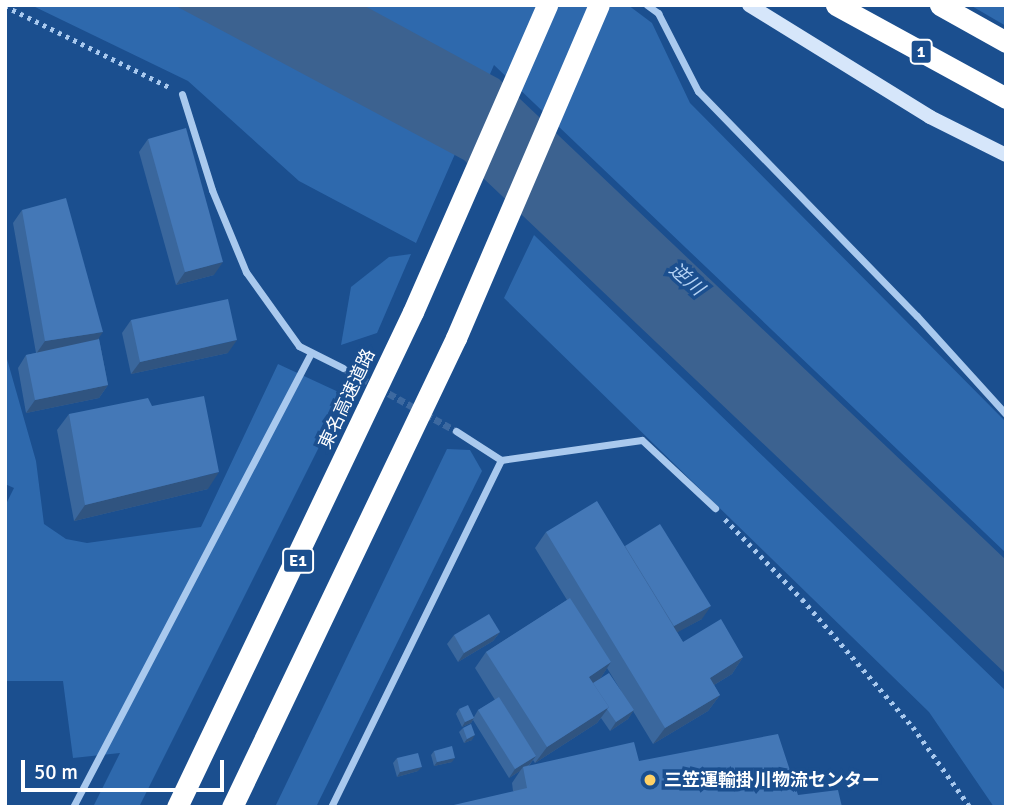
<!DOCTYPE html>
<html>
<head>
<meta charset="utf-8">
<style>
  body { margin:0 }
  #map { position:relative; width:1011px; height:812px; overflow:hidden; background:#1b4f8f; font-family:Signika,"Noto Sans JP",sans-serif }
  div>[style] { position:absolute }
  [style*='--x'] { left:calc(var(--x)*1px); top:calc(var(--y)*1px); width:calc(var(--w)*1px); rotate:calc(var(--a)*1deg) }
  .green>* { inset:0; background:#2e69ad }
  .water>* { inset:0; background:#3c6290 }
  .street-tunnel>* { height:7px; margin-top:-3.5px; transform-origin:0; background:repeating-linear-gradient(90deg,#3d69a0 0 7px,transparent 0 10.5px) }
  .path>* { height:4.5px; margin-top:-2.25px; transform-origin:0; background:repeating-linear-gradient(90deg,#a9c9ee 0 3.5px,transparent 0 8.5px) }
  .street>* { height:7px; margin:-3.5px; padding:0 3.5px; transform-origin:3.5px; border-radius:3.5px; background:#a9c9ee }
  .secondary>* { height:14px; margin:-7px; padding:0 7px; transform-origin:7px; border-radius:7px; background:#d6e6fa }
  .highway>* { height:21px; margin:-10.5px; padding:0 10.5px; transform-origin:10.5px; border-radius:10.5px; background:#fff }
  .wall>* { inset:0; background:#3a679d }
  .shaded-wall>* { inset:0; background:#305480 }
  .building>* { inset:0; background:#4478b7 }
  .dots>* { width:19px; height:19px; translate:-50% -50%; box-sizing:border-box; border:4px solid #1b4f8f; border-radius:50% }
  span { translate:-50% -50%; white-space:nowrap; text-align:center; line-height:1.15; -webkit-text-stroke:7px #1b4f8f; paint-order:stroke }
  .shield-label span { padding:2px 5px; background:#1b4f8f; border:2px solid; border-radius:5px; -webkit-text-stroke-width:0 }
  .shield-label { font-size:16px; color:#fff; font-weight:700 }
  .street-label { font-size:18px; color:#fff }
  .poi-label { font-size:18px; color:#fff; font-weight:700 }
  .left { translate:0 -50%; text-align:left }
  .water-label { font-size:19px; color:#b5d3f5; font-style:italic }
  .frame { position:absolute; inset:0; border:7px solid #fff; pointer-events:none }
  .scale { position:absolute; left:21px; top:760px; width:203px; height:32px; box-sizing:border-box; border:4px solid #fff; border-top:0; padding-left:9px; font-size:21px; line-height:24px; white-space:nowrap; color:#fff; -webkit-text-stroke:5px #1b4f8f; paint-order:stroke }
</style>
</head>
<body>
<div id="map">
  <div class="green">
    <i style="clip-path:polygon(31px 5px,628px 5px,652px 23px,690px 103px,1006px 422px,1006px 553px,494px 65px,416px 243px,299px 181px,188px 81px)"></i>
    <i style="clip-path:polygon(970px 5px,1006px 5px,1006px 26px)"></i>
    <i style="clip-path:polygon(534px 235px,1006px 691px,1006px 807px,994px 807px,929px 712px,504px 298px)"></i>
    <i style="clip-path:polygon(411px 254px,377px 333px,341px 345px,351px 287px,389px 257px)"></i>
    <i style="clip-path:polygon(5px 352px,36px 461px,44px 524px,66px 539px,87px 543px,201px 527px,278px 364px,345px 395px,139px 807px,93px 807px,120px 753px,73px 758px,63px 681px,5px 681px,5px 506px,14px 488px,5px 484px)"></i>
    <i style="clip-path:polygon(447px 449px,470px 450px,482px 471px,316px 807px,275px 807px)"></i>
  </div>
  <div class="water">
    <i style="clip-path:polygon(174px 5px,363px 5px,499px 79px,1006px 560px,1006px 674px,464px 160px)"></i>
  </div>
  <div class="street-tunnel">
    <i style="--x:343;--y:368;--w:129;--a:29.1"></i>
  </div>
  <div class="path">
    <i style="--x:5;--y:6;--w:183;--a:26.3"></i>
    <i style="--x:725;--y:519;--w:111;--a:46.1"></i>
    <i style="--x:802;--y:599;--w:169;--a:49.1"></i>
    <i style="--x:913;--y:727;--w:98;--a:54.5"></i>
  </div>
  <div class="street">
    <i style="--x:647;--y:5;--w:14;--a:36"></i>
    <i style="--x:658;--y:13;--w:88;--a:62.9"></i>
    <i style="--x:698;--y:91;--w:314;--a:45.8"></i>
    <i style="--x:917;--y:316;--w:132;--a:47.8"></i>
    <i style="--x:182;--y:94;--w:101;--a:72.6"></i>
    <i style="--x:212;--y:190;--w:89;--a:67.5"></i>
    <i style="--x:246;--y:272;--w:91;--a:54.4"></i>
    <i style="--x:299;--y:346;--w:49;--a:26.6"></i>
    <i style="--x:456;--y:431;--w:54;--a:32.8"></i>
    <i style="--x:501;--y:460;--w:142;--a:-8.1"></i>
    <i style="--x:642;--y:440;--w:100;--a:43"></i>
    <i style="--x:73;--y:807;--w:513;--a:-62.34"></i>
    <i style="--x:331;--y:807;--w:386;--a:-63.9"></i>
  </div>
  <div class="secondary">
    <i style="--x:749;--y:5;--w:213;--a:31.7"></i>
    <i style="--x:930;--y:117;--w:85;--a:26.6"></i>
  </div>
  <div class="highway">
    <i style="--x:836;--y:5;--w:194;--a:28.7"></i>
    <i style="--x:940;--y:5;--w:76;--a:29.3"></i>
    <i style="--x:177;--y:807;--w:548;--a:-64.51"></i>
    <i style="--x:413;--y:312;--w:335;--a:-66.4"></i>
    <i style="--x:232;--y:807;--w:520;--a:-64.47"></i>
    <i style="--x:456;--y:338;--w:362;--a:-66.8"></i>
  </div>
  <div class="wall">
    <i style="clip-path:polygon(148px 139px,214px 275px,176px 285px,139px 152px)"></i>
    <i style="clip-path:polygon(22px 210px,99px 339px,108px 385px,99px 398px,26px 413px,18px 368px,26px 355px,36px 353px,13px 223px)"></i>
    <i style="clip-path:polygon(131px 320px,228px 353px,131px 374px,122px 333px)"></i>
    <i style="clip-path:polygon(152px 406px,208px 489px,74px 521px,57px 430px,69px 414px)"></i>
    <i style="clip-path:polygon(evenodd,546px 532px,625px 546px,702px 619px,677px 632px,683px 642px,743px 657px,732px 674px,714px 685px,720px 695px,708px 711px,653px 744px,633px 711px,628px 719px,610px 731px,601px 718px,597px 723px,535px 763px,533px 760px,529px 766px,639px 761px,798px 795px,513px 791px,512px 783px,520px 771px,509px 778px,473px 720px,471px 723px,462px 727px,456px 714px,459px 709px,474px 717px,478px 710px,495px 700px,475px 668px,486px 652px,567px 600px,535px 548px,546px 532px,607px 668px,621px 691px,600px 679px,607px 668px)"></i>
    <i style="clip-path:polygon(500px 632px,493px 641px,458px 662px,447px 644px,454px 635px)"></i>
    <i style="clip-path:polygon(463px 728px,472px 740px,464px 743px,459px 732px)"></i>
    <i style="clip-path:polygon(434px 751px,452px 762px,434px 766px,431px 755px)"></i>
    <i style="clip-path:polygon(397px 758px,418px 771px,397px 777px,393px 763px)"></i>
  </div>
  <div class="shaded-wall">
    <i style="clip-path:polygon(223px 262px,214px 275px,176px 285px,185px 272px)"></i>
    <i style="clip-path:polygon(103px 332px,94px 345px,36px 354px,45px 341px)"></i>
    <i style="clip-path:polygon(237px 340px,228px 353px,131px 374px,140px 362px)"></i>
    <i style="clip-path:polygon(108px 385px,99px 398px,26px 413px,35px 400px)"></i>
    <i style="clip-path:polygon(219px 472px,208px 489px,74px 521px,85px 505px)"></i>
    <i style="clip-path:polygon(711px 606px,702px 619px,665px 639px,674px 626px)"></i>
    <i style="clip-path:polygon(500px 632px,493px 641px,458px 662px,464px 653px)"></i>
    <i style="clip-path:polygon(743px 657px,732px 674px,699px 694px,710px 678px)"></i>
    <i style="clip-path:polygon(611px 662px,600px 679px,578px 693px,589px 677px)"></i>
    <i style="clip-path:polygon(720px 695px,708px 711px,653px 744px,665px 728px)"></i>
    <i style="clip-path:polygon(609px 707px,597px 723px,535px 763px,547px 747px)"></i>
    <i style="clip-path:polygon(634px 710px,628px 719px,610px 731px,616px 722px)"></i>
    <i style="clip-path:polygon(474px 718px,471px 723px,462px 727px,465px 722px)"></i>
    <i style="clip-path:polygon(475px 735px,472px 740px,464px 743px,467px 739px)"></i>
    <i style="clip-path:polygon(536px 756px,529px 765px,523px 767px,520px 771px,509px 778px,515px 769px)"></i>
    <i style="clip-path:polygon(455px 758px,452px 762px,434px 766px,437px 762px)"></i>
    <i style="clip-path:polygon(422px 767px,418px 771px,397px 777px,400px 772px)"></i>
  </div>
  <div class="building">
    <i style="clip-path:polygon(186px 128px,223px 262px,185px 272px,148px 139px)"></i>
    <i style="clip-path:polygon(66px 198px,103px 332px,45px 341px,22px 210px)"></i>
    <i style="clip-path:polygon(228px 299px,237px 340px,140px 362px,131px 320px)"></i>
    <i style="clip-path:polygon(99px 339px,108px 385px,35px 400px,26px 355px)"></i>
    <i style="clip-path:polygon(204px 396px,219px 472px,85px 505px,69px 414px,148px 398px,152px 406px)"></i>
    <i style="clip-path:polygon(597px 501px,683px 642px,721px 619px,743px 657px,710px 678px,720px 695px,665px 728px,546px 532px)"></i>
    <i style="clip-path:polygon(660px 524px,711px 606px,674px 626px,625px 546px)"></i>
    <i style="clip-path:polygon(570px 598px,611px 662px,589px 677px,609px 707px,547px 747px,486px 652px)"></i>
    <i style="clip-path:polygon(489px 614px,500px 632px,464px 653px,454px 635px)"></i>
    <i style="clip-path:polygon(609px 673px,634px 710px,616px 722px,607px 709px,609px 707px,593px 683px)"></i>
    <i style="clip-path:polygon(499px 697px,536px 756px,515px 769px,478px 710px)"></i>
    <i style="clip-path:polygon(468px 705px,474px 718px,465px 722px,459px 709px)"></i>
    <i style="clip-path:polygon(471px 724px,475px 735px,467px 739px,463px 728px)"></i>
    <i style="clip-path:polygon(778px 734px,798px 795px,838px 790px,842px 807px,445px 807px,527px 788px,523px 767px,634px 742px,639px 761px)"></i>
    <i style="clip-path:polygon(452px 746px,455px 758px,437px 762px,434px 751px)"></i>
    <i style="clip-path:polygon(418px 753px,422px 767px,400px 772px,397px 758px)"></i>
  </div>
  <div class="dots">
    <i style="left:650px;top:780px;background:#ffd166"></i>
  </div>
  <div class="shield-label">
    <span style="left:921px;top:52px">1</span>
    <span style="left:298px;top:561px">E1</span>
  </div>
  <div class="street-label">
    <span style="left:347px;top:399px;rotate:-65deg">東名高速道路</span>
  </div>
  <div class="poi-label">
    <span class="left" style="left:664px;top:780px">三笠運輸掛川物流センター</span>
  </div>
  <div class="water-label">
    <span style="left:686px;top:280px;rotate:41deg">逆川</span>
  </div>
  <div class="frame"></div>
  <div class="scale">50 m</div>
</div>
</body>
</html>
